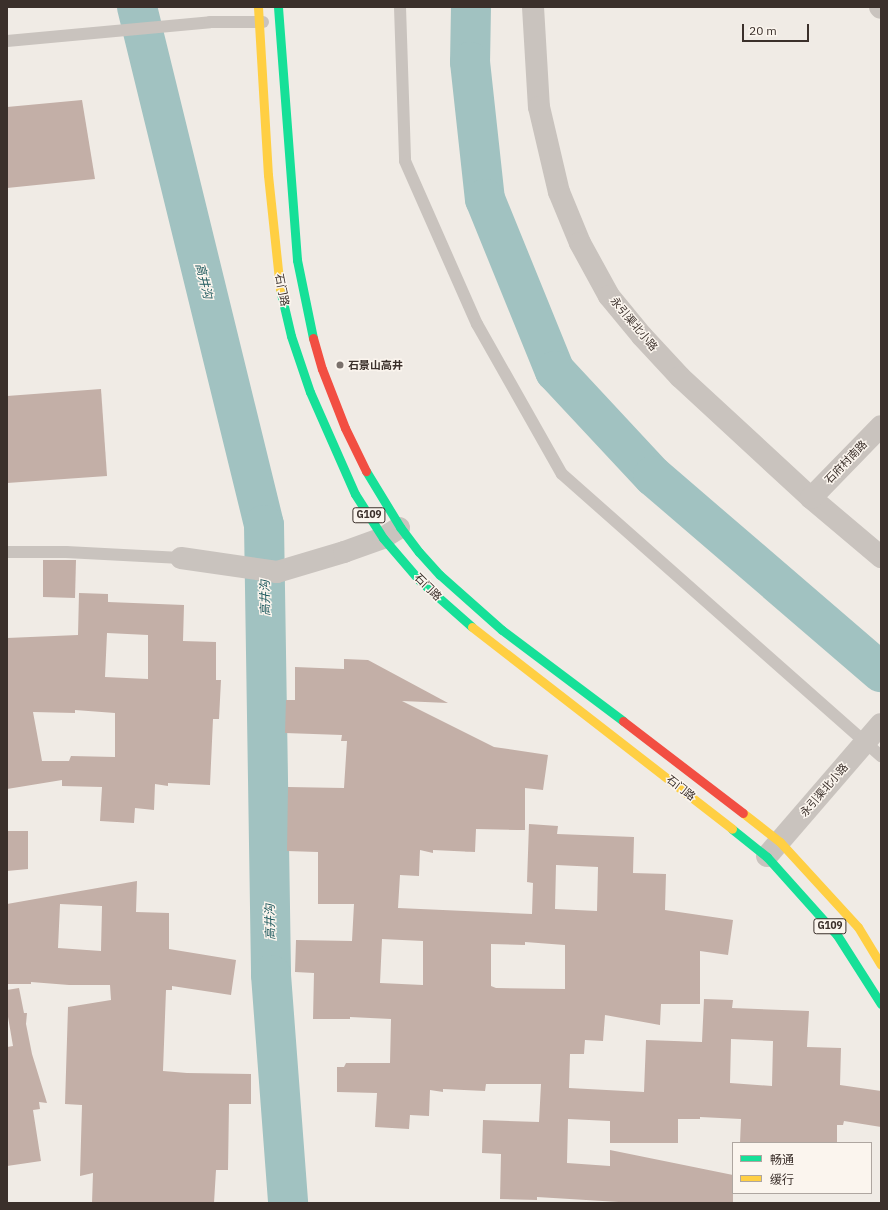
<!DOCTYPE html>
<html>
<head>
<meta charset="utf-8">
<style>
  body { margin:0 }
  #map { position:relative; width:888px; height:1210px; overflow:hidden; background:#f0ebe5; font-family:"IBM Plex Sans","Noto Sans SC",sans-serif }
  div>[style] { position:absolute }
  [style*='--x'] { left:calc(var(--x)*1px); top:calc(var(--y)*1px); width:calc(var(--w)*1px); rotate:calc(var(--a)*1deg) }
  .river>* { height:40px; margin:-20px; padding:0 20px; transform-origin:20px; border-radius:20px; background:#a1c2c1 }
  .building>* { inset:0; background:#c3afa7 }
  .lane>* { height:12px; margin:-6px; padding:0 6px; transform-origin:6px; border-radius:6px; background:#c9c3be }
  .street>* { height:22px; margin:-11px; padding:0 11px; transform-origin:11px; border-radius:11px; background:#c9c3be }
  .fast>* { height:9px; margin:-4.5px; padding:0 4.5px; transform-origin:4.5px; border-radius:4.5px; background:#16e098 }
  .slow>* { height:9px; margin:-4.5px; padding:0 4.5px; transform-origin:4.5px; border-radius:4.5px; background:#ffcf43 }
  .jam>* { height:9px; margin:-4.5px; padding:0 4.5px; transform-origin:4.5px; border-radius:4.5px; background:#f24e42 }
  .dots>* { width:11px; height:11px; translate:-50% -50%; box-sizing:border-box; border:2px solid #fbf5ee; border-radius:50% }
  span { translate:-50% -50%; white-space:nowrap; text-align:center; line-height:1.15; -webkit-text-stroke:3px #fbf5ee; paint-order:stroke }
  .shield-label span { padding:1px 3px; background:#fbf5ee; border:1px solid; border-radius:3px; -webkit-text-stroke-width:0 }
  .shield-label { font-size:10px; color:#3b302b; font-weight:700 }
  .street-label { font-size:11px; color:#3b302b }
  .poi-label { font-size:11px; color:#3b302b; font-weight:700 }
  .left { translate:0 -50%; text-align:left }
  .water-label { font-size:12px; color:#1f5a5e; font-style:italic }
  .frame { position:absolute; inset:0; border:8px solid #3b302b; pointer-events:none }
  .legend { position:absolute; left:732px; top:1142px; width:140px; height:52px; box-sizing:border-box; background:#fbf5ee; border:1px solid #aea6a0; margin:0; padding:5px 7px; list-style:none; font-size:12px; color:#3b302b }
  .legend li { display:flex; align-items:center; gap:8px; height:20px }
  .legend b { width:20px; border:1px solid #aea6a0 }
  .scale { position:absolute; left:742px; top:24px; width:67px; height:18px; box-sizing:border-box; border:2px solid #3b302b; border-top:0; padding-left:5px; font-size:12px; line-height:14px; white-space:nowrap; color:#3b302b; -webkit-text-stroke:3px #fbf5ee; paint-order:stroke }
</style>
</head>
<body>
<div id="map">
  <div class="river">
    <i style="--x:137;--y:7;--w:533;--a:76.22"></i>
    <i style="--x:264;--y:525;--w:450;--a:89.1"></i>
    <i style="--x:271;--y:975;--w:229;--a:85.7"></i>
    <i style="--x:471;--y:7;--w:55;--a:91"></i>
    <i style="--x:470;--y:62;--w:138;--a:83.8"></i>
    <i style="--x:485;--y:199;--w:186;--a:67.9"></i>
    <i style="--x:555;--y:371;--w:144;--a:47"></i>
    <i style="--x:653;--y:476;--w:301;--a:40.7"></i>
  </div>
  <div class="building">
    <i style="clip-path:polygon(82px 100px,95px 179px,7px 188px,7px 107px)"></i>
    <i style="clip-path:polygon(101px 389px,107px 476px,7px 483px,7px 396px)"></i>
    <i style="clip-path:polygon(43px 560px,76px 560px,75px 598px,43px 597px)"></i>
    <i style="clip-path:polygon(evenodd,79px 593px,108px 594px,108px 602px,184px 605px,183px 641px,216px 642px,216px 680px,221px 680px,219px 719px,213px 719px,210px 785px,168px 783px,168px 786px,155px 784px,154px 810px,135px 808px,134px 823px,100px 821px,102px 787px,62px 786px,62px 780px,7px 789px,7px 638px,78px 635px,79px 593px,107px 633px,148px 635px,148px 679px,105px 677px,107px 633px,79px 593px,75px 710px,115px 713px,115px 757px,71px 756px,69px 761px,42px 761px,33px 712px,75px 713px,75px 710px)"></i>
    <i style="clip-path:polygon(evenodd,344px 659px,368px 660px,448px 703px,402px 701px,494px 747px,548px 755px,543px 790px,525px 788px,525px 830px,476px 829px,475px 852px,433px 850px,433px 853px,420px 850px,419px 876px,400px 875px,398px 908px,532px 914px,533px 883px,527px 882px,529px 824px,558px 826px,557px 834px,634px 837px,633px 873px,666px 874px,665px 910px,733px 920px,728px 955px,700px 951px,700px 1004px,661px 1004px,660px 1025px,605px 1015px,603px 1041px,585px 1040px,584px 1054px,570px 1054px,569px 1088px,644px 1092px,646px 1040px,702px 1042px,704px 999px,733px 1000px,732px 1008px,809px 1011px,807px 1047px,841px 1048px,840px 1085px,881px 1091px,881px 1127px,844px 1121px,843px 1125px,837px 1125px,837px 1143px,740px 1143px,741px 1119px,700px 1117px,700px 1119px,678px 1119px,678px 1143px,610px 1143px,610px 1121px,568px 1119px,567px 1163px,610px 1166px,610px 1150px,733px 1175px,733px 1202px,681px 1203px,635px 1203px,537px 1197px,537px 1200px,500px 1199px,501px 1154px,482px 1153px,483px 1120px,539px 1122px,541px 1084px,486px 1084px,485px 1091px,443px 1089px,443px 1092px,430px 1090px,429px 1116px,410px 1115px,409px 1129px,375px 1127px,377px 1093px,337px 1092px,337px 1067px,344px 1067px,346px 1063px,390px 1063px,391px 1019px,350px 1017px,350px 1019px,313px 1019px,314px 973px,295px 972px,296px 940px,352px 941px,354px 904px,318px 904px,318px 852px,287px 851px,288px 787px,344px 788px,347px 741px,341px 741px,342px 735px,285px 733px,286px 700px,295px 700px,295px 667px,344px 669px,344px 659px,556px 865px,598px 867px,597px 911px,555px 909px,556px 865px,344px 659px,382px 939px,423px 941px,423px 985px,380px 983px,382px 939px,344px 659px,525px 942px,565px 945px,565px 989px,496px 988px,491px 986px,491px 944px,525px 945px,525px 942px,344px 659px,731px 1039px,773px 1041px,772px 1086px,730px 1083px,731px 1039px)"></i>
    <i style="clip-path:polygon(7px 831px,28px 831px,28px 869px,7px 871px)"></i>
    <i style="clip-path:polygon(evenodd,137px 881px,136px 912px,169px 913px,169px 949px,236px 960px,231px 995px,172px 986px,172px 990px,166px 990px,163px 1071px,187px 1073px,251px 1074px,251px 1104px,229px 1104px,228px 1170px,216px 1170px,214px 1203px,92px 1203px,93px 1173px,80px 1176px,82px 1105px,65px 1104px,68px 1007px,111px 1000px,110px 985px,69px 985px,31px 982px,31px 984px,7px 984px,7px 904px,137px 881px,60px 904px,102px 906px,101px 951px,58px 948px,60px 904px)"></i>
    <i style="clip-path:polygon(19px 988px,24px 1013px,27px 1013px,26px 1024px,32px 1054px,47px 1103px,39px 1102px,40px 1109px,33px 1110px,41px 1161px,7px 1166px,7px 1047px,13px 1046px,7px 1011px,7px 990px)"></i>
  </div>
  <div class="lane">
    <i style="--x:400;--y:7;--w:154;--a:88.1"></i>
    <i style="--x:405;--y:161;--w:178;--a:66.2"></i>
    <i style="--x:477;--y:324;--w:172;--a:60.5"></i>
    <i style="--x:562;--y:474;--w:426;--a:41.5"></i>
    <i style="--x:7;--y:41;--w:204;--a:-5.3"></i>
    <i style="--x:210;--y:22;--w:53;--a:0"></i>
    <i style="--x:7;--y:552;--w:59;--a:0"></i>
    <i style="--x:66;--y:552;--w:115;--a:3"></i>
  </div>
  <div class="street">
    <i style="--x:533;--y:7;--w:100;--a:86.6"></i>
    <i style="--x:539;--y:107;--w:87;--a:76.8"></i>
    <i style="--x:559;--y:192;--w:55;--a:67.6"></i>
    <i style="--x:580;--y:243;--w:60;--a:61.3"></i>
    <i style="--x:609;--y:296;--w:52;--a:50.5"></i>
    <i style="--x:642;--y:336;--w:56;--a:47.2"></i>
    <i style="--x:680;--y:377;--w:178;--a:42.7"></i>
    <i style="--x:811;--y:498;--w:92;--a:40.1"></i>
    <i style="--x:880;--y:7;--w:1;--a:45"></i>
    <i style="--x:811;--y:498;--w:100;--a:-45.8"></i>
    <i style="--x:181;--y:558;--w:97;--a:8.3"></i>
    <i style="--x:277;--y:572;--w:70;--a:-16.6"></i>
    <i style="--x:344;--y:552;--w:41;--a:-19.7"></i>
    <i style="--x:383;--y:538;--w:19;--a:-32"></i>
    <i style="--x:767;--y:856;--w:174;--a:-49.2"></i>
  </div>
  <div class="fast">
    <i style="--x:278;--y:7;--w:254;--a:85.7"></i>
    <i style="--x:297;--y:260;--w:80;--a:78.4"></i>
    <i style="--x:280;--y:289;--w:48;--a:76.8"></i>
    <i style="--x:291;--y:336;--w:59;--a:71.3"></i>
    <i style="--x:310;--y:392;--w:111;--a:66.2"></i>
    <i style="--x:355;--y:494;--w:52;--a:57.5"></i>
    <i style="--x:383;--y:538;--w:57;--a:49.3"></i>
    <i style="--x:420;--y:581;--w:69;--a:41.5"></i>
    <i style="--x:366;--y:471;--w:66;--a:58.7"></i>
    <i style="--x:400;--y:527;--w:31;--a:53"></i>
    <i style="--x:419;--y:552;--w:31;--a:48"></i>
    <i style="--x:440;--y:575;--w:83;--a:41.6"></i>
    <i style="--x:502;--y:630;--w:151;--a:36.9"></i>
    <i style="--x:732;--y:829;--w:45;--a:38.7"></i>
    <i style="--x:767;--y:857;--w:105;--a:48.1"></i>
    <i style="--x:837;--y:935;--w:82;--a:57.5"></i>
  </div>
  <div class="slow">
    <i style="--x:258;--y:7;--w:168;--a:86.6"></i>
    <i style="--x:268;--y:175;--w:115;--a:84"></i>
    <i style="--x:472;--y:627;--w:329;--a:37.8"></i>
    <i style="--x:743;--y:813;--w:47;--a:38.1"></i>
    <i style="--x:780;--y:842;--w:115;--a:47.5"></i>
    <i style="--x:858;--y:927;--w:44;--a:58.8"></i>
  </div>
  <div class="jam">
    <i style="--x:313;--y:338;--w:32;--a:74"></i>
    <i style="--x:322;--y:369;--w:63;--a:68.7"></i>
    <i style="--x:345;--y:428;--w:48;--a:64"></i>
    <i style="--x:623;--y:721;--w:151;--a:37.5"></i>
  </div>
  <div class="dots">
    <i style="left:340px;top:365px;background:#7a716c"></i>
  </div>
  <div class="shield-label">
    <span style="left:369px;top:515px">G109</span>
    <span style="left:830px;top:926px">G109</span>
  </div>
  <div class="street-label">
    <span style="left:282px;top:290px;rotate:79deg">石门路</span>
    <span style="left:634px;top:324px;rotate:50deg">永引渠北小路</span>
    <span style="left:846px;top:462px;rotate:-46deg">石府村南路</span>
    <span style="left:428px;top:587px;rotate:45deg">石门路</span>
    <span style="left:681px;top:788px;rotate:38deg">石门路</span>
    <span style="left:824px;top:790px;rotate:-49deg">永引渠北小路</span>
  </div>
  <div class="poi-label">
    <span class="left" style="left:348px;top:365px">石景山高井</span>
  </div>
  <div class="water-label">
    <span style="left:204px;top:281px;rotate:76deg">高井沟</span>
    <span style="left:265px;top:598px;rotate:-91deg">高井沟</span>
    <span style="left:270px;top:922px;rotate:-91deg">高井沟</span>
  </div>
  <div class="frame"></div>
  <ul class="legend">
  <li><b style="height:5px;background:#16e098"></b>畅通</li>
  <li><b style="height:5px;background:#ffcf43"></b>缓行</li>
  </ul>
  <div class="scale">20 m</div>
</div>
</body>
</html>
